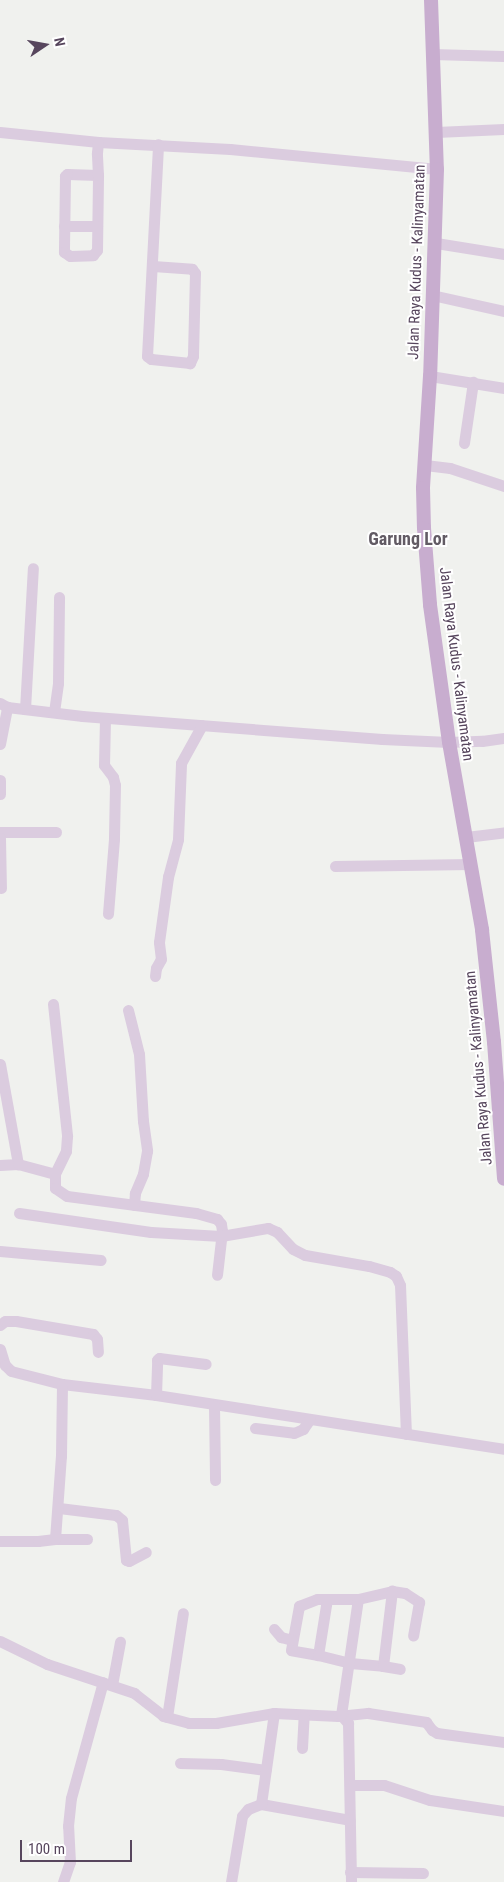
<!DOCTYPE html>
<html>
<head>
<meta charset="utf-8">
<style>
  body { margin:0 }
  #map { position:relative; width:504px; height:1882px; overflow:hidden; background:#f0f1ee; font-family:"Roboto Condensed",sans-serif }
  div>[style] { position:absolute }
  [style*='--x'] { left:calc(var(--x)*1px); top:calc(var(--y)*1px); width:calc(var(--w)*1px); rotate:calc(var(--a)*1deg) }
  .minor>* { height:11px; margin:-5.5px; padding:0 5.5px; transform-origin:5.5px; border-radius:5.5px; background:#dbccdf }
  .major>* { height:14px; margin:-7px; padding:0 7px; transform-origin:7px; border-radius:7px; background:#c8adcf }
  span { translate:-50% -50%; white-space:nowrap; text-align:center; line-height:1.15; -webkit-text-stroke:4px #fff; paint-order:stroke }
  .street-label { font-size:15px; color:#57465d }
  .quarter-label { font-size:18px; color:#625b64; font-weight:700 }
  .north { position:absolute; left:20px; top:20px; width:50px; height:50px; -webkit-text-stroke:4px #fff; paint-order:stroke; rotate:78deg; font-size:14px; font-weight:700; line-height:20px; text-align:center; color:#57465d }
  .north::after { content:''; display:block; margin:auto; width:18px; height:22px; background:#57465d; clip-path:polygon(50% 0,100% 100%,50% 72%,0 100%) }
  .scale { position:absolute; left:20px; top:1840px; width:112px; height:22px; box-sizing:border-box; border:2px solid #57465d; border-top:0; padding-left:6px; font-size:15px; line-height:18px; white-space:nowrap; color:#57465d; -webkit-text-stroke:4px #fff; paint-order:stroke }
</style>
</head>
<body>
<div id="map">
  <div class="minor">
    <i style="--x:432;--y:54;--w:72;--a:1.6"></i>
    <i style="--x:0;--y:132;--w:99;--a:5.8"></i>
    <i style="--x:98;--y:142;--w:132;--a:3"></i>
    <i style="--x:230;--y:149;--w:208;--a:5.5"></i>
    <i style="--x:436;--y:132;--w:68;--a:-2.5"></i>
    <i style="--x:98;--y:175;--w:31;--a:-178"></i>
    <i style="--x:67;--y:174;--w:3;--a:135"></i>
    <i style="--x:65;--y:176;--w:76;--a:90.8"></i>
    <i style="--x:64;--y:252;--w:7;--a:34"></i>
    <i style="--x:70;--y:256;--w:23;--a:-2"></i>
    <i style="--x:93;--y:255;--w:6;--a:-51"></i>
    <i style="--x:97;--y:250;--w:75;--a:-89.2"></i>
    <i style="--x:98;--y:175;--w:22;--a:-93"></i>
    <i style="--x:97;--y:153;--w:11;--a:-85"></i>
    <i style="--x:64;--y:226;--w:33;--a:0"></i>
    <i style="--x:436;--y:243;--w:69;--a:9.2"></i>
    <i style="--x:153;--y:266;--w:39;--a:4"></i>
    <i style="--x:192;--y:269;--w:5;--a:53"></i>
    <i style="--x:195;--y:273;--w:83;--a:91.4"></i>
    <i style="--x:193;--y:356;--w:8;--a:113"></i>
    <i style="--x:190;--y:363;--w:39;--a:-174"></i>
    <i style="--x:151;--y:359;--w:5;--a:-143"></i>
    <i style="--x:147;--y:356;--w:212;--a:-87"></i>
    <i style="--x:432;--y:295;--w:74;--a:12.5"></i>
    <i style="--x:430;--y:376;--w:75;--a:9.2"></i>
    <i style="--x:464;--y:443;--w:62;--a:-81.6"></i>
    <i style="--x:425;--y:465;--w:25;--a:7"></i>
    <i style="--x:450;--y:468;--w:57;--a:18.4"></i>
    <i style="--x:0;--y:703;--w:8;--a:30"></i>
    <i style="--x:7;--y:707;--w:76;--a:6.8"></i>
    <i style="--x:82;--y:716;--w:301;--a:4.4"></i>
    <i style="--x:382;--y:739;--w:67;--a:2.6"></i>
    <i style="--x:449;--y:742;--w:33;--a:-2"></i>
    <i style="--x:482;--y:741;--w:22;--a:-8"></i>
    <i style="--x:25;--y:709;--w:141;--a:-86.8"></i>
    <i style="--x:54;--y:712;--w:29;--a:-82"></i>
    <i style="--x:58;--y:683;--w:86;--a:-89.3"></i>
    <i style="--x:105;--y:718;--w:47;--a:91.2"></i>
    <i style="--x:104;--y:765;--w:15;--a:53"></i>
    <i style="--x:113;--y:777;--w:8;--a:76"></i>
    <i style="--x:115;--y:785;--w:54;--a:91.1"></i>
    <i style="--x:114;--y:839;--w:75;--a:94.6"></i>
    <i style="--x:0;--y:744;--w:38;--a:-79"></i>
    <i style="--x:0;--y:780;--w:14;--a:90"></i>
    <i style="--x:0;--y:832;--w:56;--a:0"></i>
    <i style="--x:466;--y:837;--w:38;--a:-7"></i>
    <i style="--x:0;--y:838;--w:50;--a:88.9"></i>
    <i style="--x:335;--y:866;--w:136;--a:-0.8"></i>
    <i style="--x:155;--y:976;--w:8;--a:-83"></i>
    <i style="--x:156;--y:968;--w:10;--a:-61"></i>
    <i style="--x:161;--y:959;--w:17;--a:-97"></i>
    <i style="--x:159;--y:942;--w:66;--a:-82.1"></i>
    <i style="--x:168;--y:877;--w:39;--a:-75"></i>
    <i style="--x:178;--y:839;--w:76;--a:-87.7"></i>
    <i style="--x:181;--y:763;--w:43;--a:-61.1"></i>
    <i style="--x:53;--y:1004;--w:133;--a:83.9"></i>
    <i style="--x:67;--y:1136;--w:15;--a:94"></i>
    <i style="--x:66;--y:1151;--w:25;--a:116"></i>
    <i style="--x:55;--y:1174;--w:14;--a:90"></i>
    <i style="--x:55;--y:1188;--w:14;--a:34"></i>
    <i style="--x:67;--y:1196;--w:130;--a:7.5"></i>
    <i style="--x:196;--y:1213;--w:22;--a:16"></i>
    <i style="--x:217;--y:1219;--w:6;--a:51"></i>
    <i style="--x:221;--y:1224;--w:7;--a:82"></i>
    <i style="--x:222;--y:1231;--w:44;--a:96.5"></i>
    <i style="--x:128;--y:1010;--w:45;--a:76"></i>
    <i style="--x:139;--y:1054;--w:67;--a:86.6"></i>
    <i style="--x:143;--y:1121;--w:30;--a:82"></i>
    <i style="--x:147;--y:1151;--w:23;--a:100"></i>
    <i style="--x:143;--y:1174;--w:21;--a:113"></i>
    <i style="--x:135;--y:1193;--w:12;--a:95"></i>
    <i style="--x:0;--y:1064;--w:102;--a:79.8"></i>
    <i style="--x:0;--y:1165;--w:18;--a:-3"></i>
    <i style="--x:18;--y:1164;--w:38;--a:15"></i>
    <i style="--x:19;--y:1213;--w:133;--a:8.2"></i>
    <i style="--x:151;--y:1232;--w:70;--a:3.3"></i>
    <i style="--x:221;--y:1236;--w:48;--a:-9.7"></i>
    <i style="--x:268;--y:1228;--w:10;--a:24"></i>
    <i style="--x:277;--y:1232;--w:23;--a:47"></i>
    <i style="--x:293;--y:1249;--w:13;--a:27"></i>
    <i style="--x:305;--y:1255;--w:65;--a:9.8"></i>
    <i style="--x:369;--y:1266;--w:22;--a:16"></i>
    <i style="--x:390;--y:1272;--w:7;--a:34"></i>
    <i style="--x:396;--y:1276;--w:10;--a:66"></i>
    <i style="--x:400;--y:1285;--w:149;--a:87.7"></i>
    <i style="--x:0;--y:1251;--w:101;--a:5.1"></i>
    <i style="--x:0;--y:1325;--w:6;--a:-39"></i>
    <i style="--x:5;--y:1321;--w:11;--a:0"></i>
    <i style="--x:16;--y:1321;--w:78;--a:9.6"></i>
    <i style="--x:93;--y:1334;--w:6;--a:51"></i>
    <i style="--x:97;--y:1339;--w:13;--a:86"></i>
    <i style="--x:0;--y:1349;--w:17;--a:73"></i>
    <i style="--x:5;--y:1365;--w:8;--a:45"></i>
    <i style="--x:11;--y:1371;--w:53;--a:14.3"></i>
    <i style="--x:62;--y:1384;--w:95;--a:6.7"></i>
    <i style="--x:156;--y:1395;--w:352;--a:8.8"></i>
    <i style="--x:156;--y:1395;--w:35;--a:-88"></i>
    <i style="--x:157;--y:1360;--w:3;--a:-45"></i>
    <i style="--x:159;--y:1358;--w:47;--a:7.3"></i>
    <i style="--x:214;--y:1405;--w:75;--a:89.2"></i>
    <i style="--x:255;--y:1428;--w:39;--a:7"></i>
    <i style="--x:294;--y:1433;--w:10;--a:-24"></i>
    <i style="--x:303;--y:1429;--w:12;--a:-55"></i>
    <i style="--x:59;--y:1508;--w:57;--a:7"></i>
    <i style="--x:116;--y:1515;--w:8;--a:40"></i>
    <i style="--x:122;--y:1520;--w:40;--a:84.3"></i>
    <i style="--x:126;--y:1560;--w:3;--a:18"></i>
    <i style="--x:129;--y:1561;--w:19;--a:-28"></i>
    <i style="--x:55;--y:1539;--w:32;--a:0"></i>
    <i style="--x:0;--y:1541;--w:38;--a:0"></i>
    <i style="--x:38;--y:1541;--w:17;--a:-7"></i>
    <i style="--x:55;--y:1539;--w:83;--a:-85.9"></i>
    <i style="--x:61;--y:1456;--w:72;--a:-89.2"></i>
    <i style="--x:327;--y:1599;--w:57;--a:99.1"></i>
    <i style="--x:318;--y:1655;--w:27;--a:-170"></i>
    <i style="--x:291;--y:1650;--w:45;--a:-79.7"></i>
    <i style="--x:299;--y:1606;--w:19;--a:-21"></i>
    <i style="--x:317;--y:1599;--w:41;--a:0"></i>
    <i style="--x:358;--y:1599;--w:35;--a:-13"></i>
    <i style="--x:392;--y:1591;--w:13;--a:9"></i>
    <i style="--x:405;--y:1593;--w:17;--a:33"></i>
    <i style="--x:419;--y:1602;--w:34;--a:100"></i>
    <i style="--x:274;--y:1629;--w:11;--a:49"></i>
    <i style="--x:281;--y:1637;--w:11;--a:15"></i>
    <i style="--x:0;--y:1641;--w:52;--a:26.1"></i>
    <i style="--x:47;--y:1664;--w:92;--a:18.4"></i>
    <i style="--x:134;--y:1693;--w:37;--a:38"></i>
    <i style="--x:163;--y:1716;--w:27;--a:15"></i>
    <i style="--x:189;--y:1723;--w:27;--a:0"></i>
    <i style="--x:216;--y:1723;--w:59;--a:-9.8"></i>
    <i style="--x:274;--y:1713;--w:64;--a:2.7"></i>
    <i style="--x:338;--y:1716;--w:30;--a:-6"></i>
    <i style="--x:368;--y:1713;--w:59;--a:8.8"></i>
    <i style="--x:426;--y:1722;--w:10;--a:53"></i>
    <i style="--x:432;--y:1730;--w:6;--a:31"></i>
    <i style="--x:437;--y:1733;--w:68;--a:7.7"></i>
    <i style="--x:318;--y:1655;--w:33;--a:14"></i>
    <i style="--x:350;--y:1663;--w:33;--a:5"></i>
    <i style="--x:383;--y:1666;--w:76;--a:-83.2"></i>
    <i style="--x:383;--y:1666;--w:17;--a:10"></i>
    <i style="--x:112;--y:1685;--w:44;--a:-79.5"></i>
    <i style="--x:341;--y:1715;--w:11;--a:49"></i>
    <i style="--x:348;--y:1723;--w:159;--a:88.9"></i>
    <i style="--x:341;--y:1715;--w:117;--a:-81.7"></i>
    <i style="--x:167;--y:1717;--w:105;--a:-81.3"></i>
    <i style="--x:302;--y:1748;--w:33;--a:-87"></i>
    <i style="--x:180;--y:1763;--w:41;--a:1.4"></i>
    <i style="--x:221;--y:1764;--w:45;--a:7.6"></i>
    <i style="--x:350;--y:1785;--w:34;--a:0"></i>
    <i style="--x:384;--y:1785;--w:48;--a:18.1"></i>
    <i style="--x:430;--y:1800;--w:75;--a:8.5"></i>
    <i style="--x:261;--y:1804;--w:90;--a:10.2"></i>
    <i style="--x:350;--y:1872;--w:73;--a:0.8"></i>
    <i style="--x:63;--y:1882;--w:21;--a:-71"></i>
    <i style="--x:70;--y:1862;--w:36;--a:-93"></i>
    <i style="--x:68;--y:1826;--w:28;--a:-84"></i>
    <i style="--x:71;--y:1798;--w:120;--a:-74.6"></i>
    <i style="--x:231;--y:1882;--w:67;--a:-80.5"></i>
    <i style="--x:242;--y:1816;--w:9;--a:-49"></i>
    <i style="--x:248;--y:1809;--w:14;--a:-21"></i>
    <i style="--x:261;--y:1804;--w:92;--a:-81.9"></i>
  </div>
  <div class="major">
    <i style="--x:431;--y:0;--w:169;--a:88"></i>
    <i style="--x:437;--y:169;--w:207;--a:91.9"></i>
    <i style="--x:430;--y:376;--w:112;--a:93.6"></i>
    <i style="--x:423;--y:488;--w:40;--a:88.6"></i>
    <i style="--x:424;--y:528;--w:77;--a:85.5"></i>
    <i style="--x:430;--y:605;--w:138;--a:82.1"></i>
    <i style="--x:449;--y:742;--w:191;--a:80"></i>
    <i style="--x:482;--y:930;--w:113;--a:83.9"></i>
    <i style="--x:494;--y:1042;--w:137;--a:85.8"></i>
  </div>
  <div class="street-label">
    <span style="left:417px;top:262px;rotate:-88deg">Jalan Raya Kudus - Kalinyamatan</span>
    <span style="left:456px;top:664px;rotate:83deg">Jalan Raya Kudus - Kalinyamatan</span>
    <span style="left:479px;top:1068px;rotate:-95deg">Jalan Raya Kudus - Kalinyamatan</span>
  </div>
  <div class="quarter-label">
    <span style="left:408px;top:539px">Garung Lor</span>
  </div>
  <div class="north">N</div>
  <div class="scale">100 m</div>
</div>
</body>
</html>
